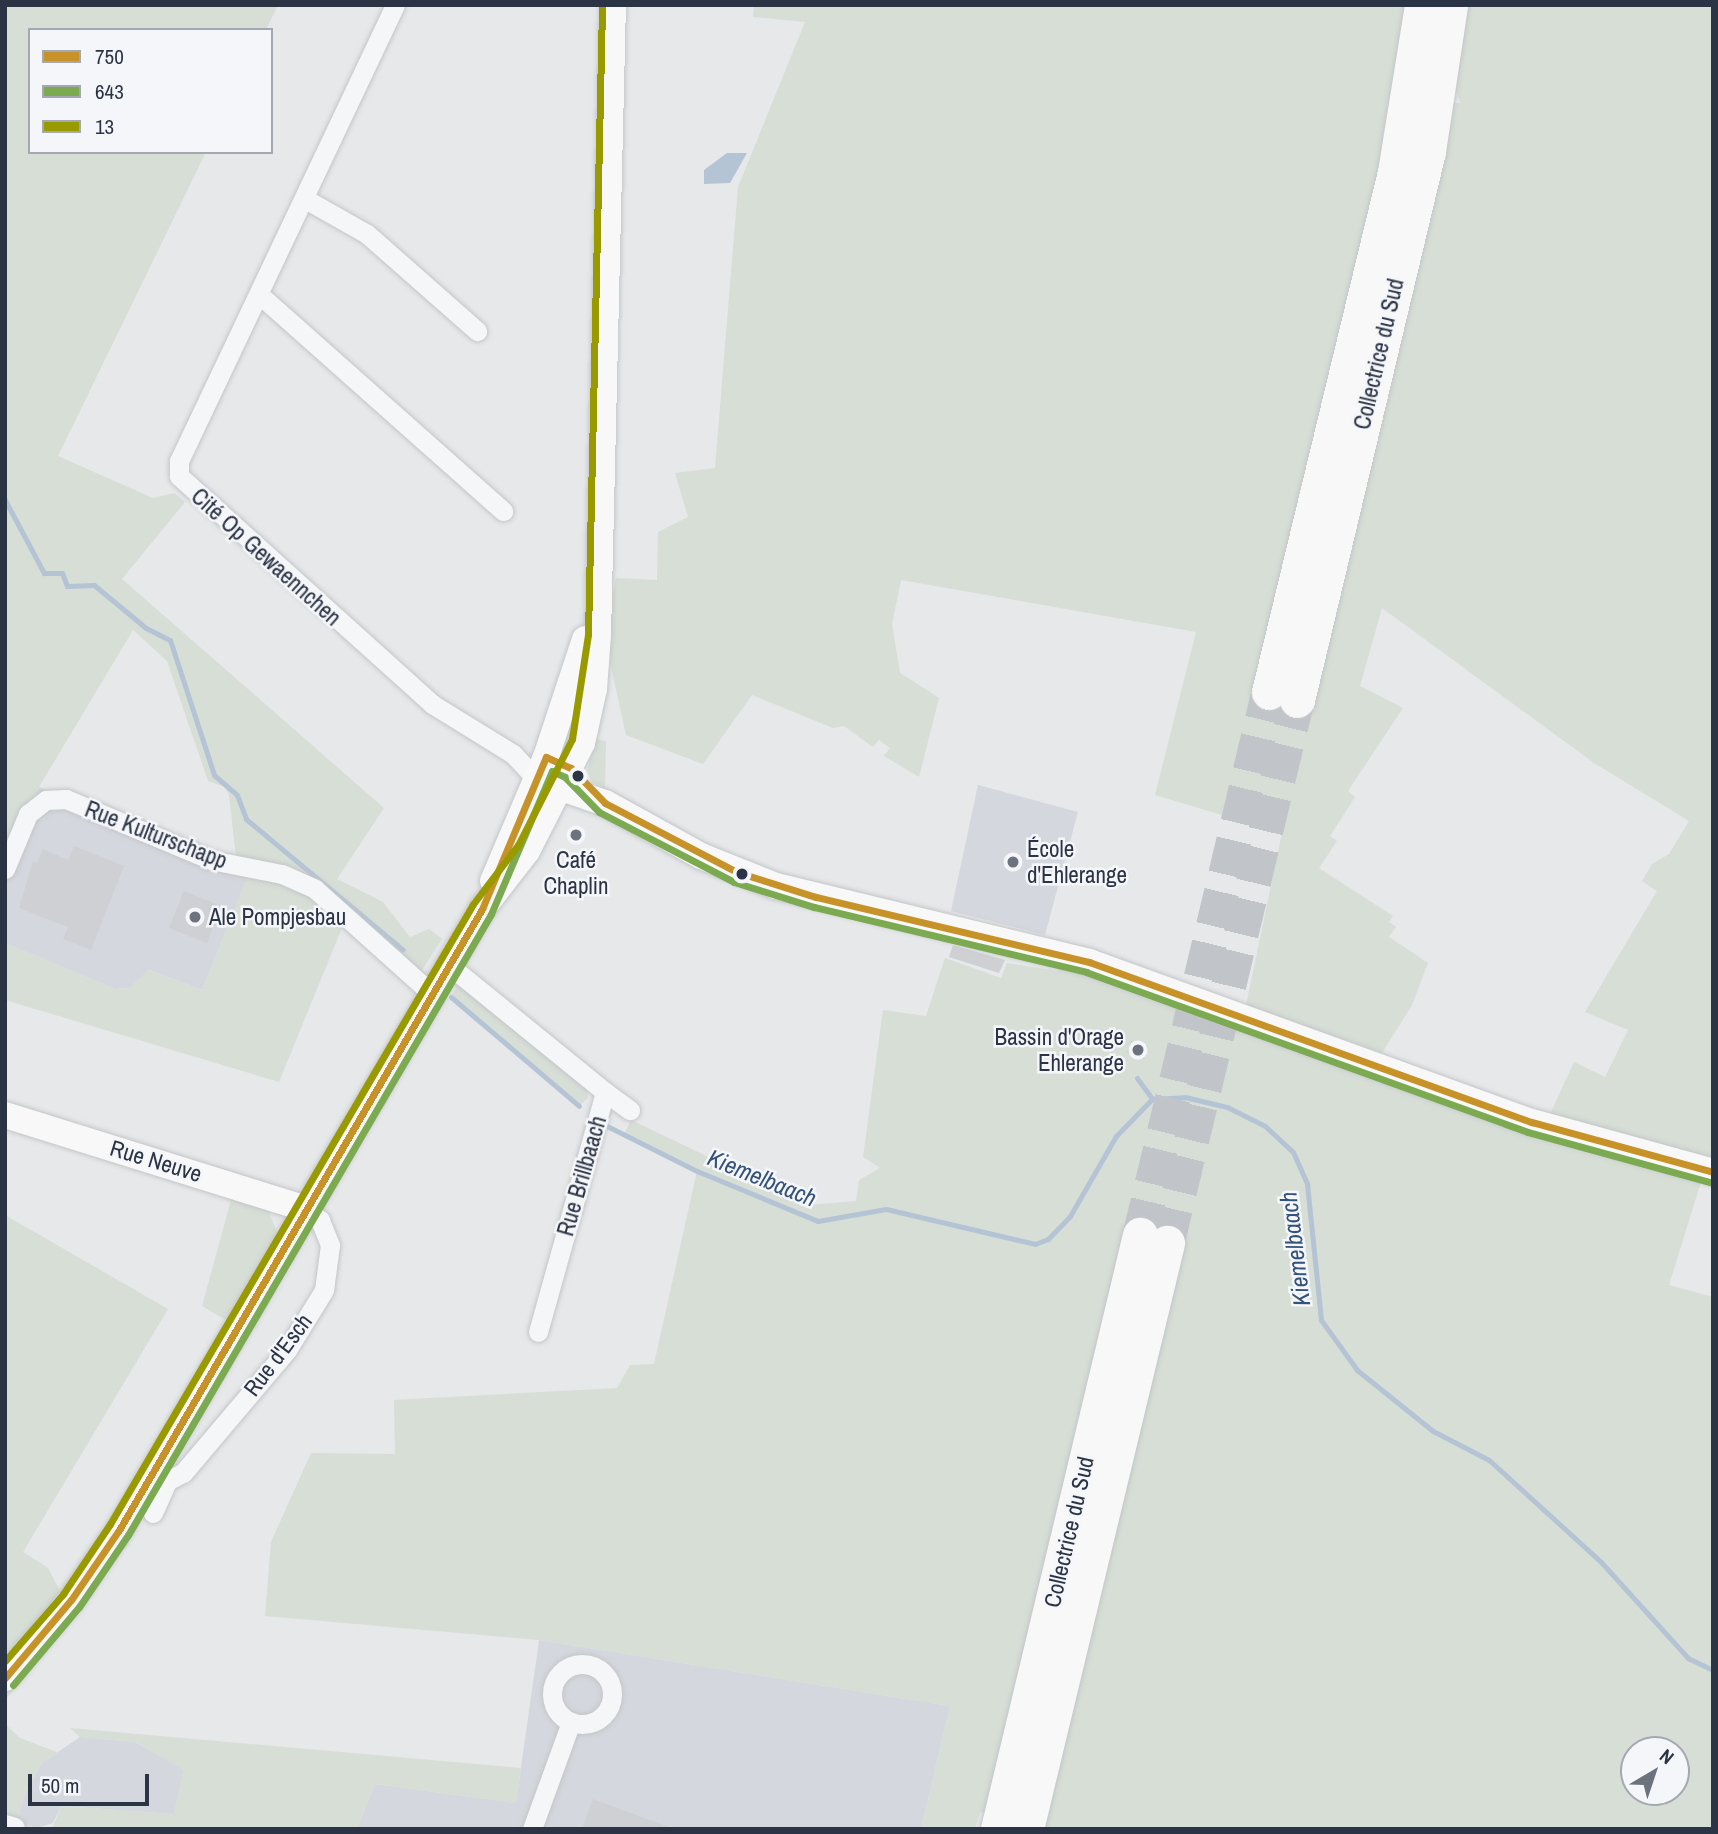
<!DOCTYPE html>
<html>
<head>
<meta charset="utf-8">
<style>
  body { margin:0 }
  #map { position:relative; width:1718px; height:1834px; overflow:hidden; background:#e6e8ea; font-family:"Archivo Narrow",sans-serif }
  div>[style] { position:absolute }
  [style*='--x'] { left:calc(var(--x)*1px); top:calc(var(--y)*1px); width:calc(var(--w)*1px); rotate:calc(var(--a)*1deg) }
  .built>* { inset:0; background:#d4d7dd }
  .green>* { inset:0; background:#d6ded6 }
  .water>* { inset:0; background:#b4c4d5 }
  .stream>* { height:5px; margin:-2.5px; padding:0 2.5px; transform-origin:2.5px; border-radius:2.5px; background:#b4c4d5 }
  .building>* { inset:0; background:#ced0d3 }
  .highway-tunnel>* { height:35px; margin-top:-17.5px; transform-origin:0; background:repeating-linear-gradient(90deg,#c1c4c9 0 35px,transparent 0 53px) }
  .roads { filter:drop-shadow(0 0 2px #c4c6c8) drop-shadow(0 0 2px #c4c6c8) }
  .street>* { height:19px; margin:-9.5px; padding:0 9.5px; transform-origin:9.5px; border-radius:9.5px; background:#f5f6f7 }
  .street>.ring { margin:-9.5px; padding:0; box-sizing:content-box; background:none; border:19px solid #f5f6f7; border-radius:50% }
  .secondary>* { height:26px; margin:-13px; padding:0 13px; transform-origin:13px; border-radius:13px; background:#f8f8f8 }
  .highway>* { height:35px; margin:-17.5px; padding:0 17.5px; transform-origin:17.5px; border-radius:17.5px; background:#f8f8f8 }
  .bus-1>* { height:7px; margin:-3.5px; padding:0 3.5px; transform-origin:3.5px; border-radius:3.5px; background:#c79227 }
  .bus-2>* { height:7px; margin:-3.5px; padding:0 3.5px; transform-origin:3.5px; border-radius:3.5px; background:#7baa50 }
  .bus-3>* { height:7px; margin:-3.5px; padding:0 3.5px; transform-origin:3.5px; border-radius:3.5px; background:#990 }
  .dots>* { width:19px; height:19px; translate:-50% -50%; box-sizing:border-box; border:4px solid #f4f6f9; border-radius:50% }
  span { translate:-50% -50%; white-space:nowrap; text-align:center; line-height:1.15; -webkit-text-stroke:5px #f4f6f9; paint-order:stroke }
  .street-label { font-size:23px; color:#2b3445 }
  .poi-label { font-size:23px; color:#2b3445 }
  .left { translate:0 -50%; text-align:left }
  .right { translate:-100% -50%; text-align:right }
  .water-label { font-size:24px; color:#34527a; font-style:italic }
  .frame { position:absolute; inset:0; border:7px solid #2b3445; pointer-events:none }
  .legend { position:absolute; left:28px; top:28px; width:245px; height:126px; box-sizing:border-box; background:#f4f6f9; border:2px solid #a4a8b1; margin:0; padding:9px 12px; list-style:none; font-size:21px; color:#2b3445 }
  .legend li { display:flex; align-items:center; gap:14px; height:35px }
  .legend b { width:35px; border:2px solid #a4a8b1 }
  .north { position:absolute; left:1620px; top:1736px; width:70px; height:70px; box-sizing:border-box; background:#f4f6f9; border:2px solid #a4a8b1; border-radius:50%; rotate:39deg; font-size:19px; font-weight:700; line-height:28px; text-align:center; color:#2b3445 }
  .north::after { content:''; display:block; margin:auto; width:24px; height:32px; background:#6c737f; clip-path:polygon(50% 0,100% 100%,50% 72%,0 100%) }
  .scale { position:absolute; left:28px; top:1774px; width:121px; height:32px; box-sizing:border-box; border:4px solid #2b3445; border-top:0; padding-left:9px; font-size:21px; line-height:24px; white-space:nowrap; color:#2b3445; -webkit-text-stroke:5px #f4f6f9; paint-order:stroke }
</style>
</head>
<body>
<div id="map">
  <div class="built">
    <i style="clip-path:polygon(978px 785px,1078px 812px,1045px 935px,951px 911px)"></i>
    <i style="clip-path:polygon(39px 787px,251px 869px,202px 990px,149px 970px,130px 988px,115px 989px,5px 943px,5px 869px)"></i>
    <i style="clip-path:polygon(539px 1640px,950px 1706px,921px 1829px,357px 1829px,375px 1784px,516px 1803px)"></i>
    <i style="clip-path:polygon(80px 1737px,135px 1742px,184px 1769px,174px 1814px,61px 1806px,53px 1823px,37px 1828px,17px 1822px,25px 1793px,42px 1763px)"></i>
  </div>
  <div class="green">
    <i style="clip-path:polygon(5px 5px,278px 5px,266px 30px,30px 30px,30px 152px,206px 152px,58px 456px,153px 498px,174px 493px,185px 502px,122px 579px,384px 808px,337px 879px,383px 902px,410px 937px,429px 929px,442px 939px,422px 970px,404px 969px,346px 918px,279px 1082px,5px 1000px,5px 943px,115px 989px,130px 988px,148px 970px,202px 990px,250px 870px,237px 866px,229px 795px,225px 787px,208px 781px,167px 661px,133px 630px,39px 787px,5px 869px)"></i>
    <i style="clip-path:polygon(754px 5px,1407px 5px,1453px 103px,1461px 103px,1455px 90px,1468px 5px,1713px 5px,1713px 1159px,1550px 1114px,1574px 1062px,1605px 1077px,1628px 1030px,1585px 1012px,1657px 891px,1642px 881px,1652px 864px,1669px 854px,1689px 821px,1594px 763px,1382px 608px,1360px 686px,1403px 708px,1348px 791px,1355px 797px,1330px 836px,1337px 841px,1319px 868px,1393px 916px,1389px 922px,1396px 927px,1389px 937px,1428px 963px,1412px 1005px,1382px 1053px,1246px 1005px,1282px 833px,1155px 795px,1196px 632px,901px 580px,892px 624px,900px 673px,939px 698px,919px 777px,884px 756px,890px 748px,879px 740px,873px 747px,844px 726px,833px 728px,752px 695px,703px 764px,626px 735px,605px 639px,616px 578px,657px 580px,658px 532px,688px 517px,675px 473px,715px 468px,738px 187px,805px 22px,753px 17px)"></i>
    <i style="clip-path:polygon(595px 739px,606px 741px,605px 788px,591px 781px,587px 771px)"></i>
    <i style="clip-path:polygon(evenodd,945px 958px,1001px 978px,1007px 963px,1057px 971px,1068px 967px,1526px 1132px,1701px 1182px,1669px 1285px,1713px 1297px,1713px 1829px,1042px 1829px,980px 1812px,975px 1829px,921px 1829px,950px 1706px,539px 1640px,265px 1616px,271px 1542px,311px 1453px,395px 1454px,394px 1400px,617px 1388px,630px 1365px,654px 1364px,697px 1171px,624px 1134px,631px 1120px,809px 1205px,856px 1201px,859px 1180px,880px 1168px,863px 1157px,883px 1010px,926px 1016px,945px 958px,1634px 1750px,1676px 1750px,1676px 1792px,1634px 1792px,1634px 1750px)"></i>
    <i style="clip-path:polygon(458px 984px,587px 1087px,588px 1098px,579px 1106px,451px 997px)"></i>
    <i style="clip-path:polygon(233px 1193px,265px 1202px,278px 1235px,228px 1321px,202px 1306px)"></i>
    <i style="clip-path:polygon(5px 1215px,168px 1309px,23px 1552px,48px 1568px,60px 1591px,81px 1608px,5px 1700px)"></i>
    <i style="clip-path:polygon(5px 1724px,20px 1738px,59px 1753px,42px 1763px,25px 1793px,17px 1822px,39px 1829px,5px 1829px)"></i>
    <i style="clip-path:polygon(70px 1728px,521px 1768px,516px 1803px,375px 1784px,357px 1829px,52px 1829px,61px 1806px,174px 1814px,183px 1770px,136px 1742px,80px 1737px)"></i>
  </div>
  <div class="water">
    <i style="clip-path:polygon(727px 153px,747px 153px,730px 183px,704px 184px,704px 170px)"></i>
  </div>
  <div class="stream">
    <i style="--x:5;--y:500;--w:83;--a:61.9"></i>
    <i style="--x:44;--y:573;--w:18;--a:0"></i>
    <i style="--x:62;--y:573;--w:14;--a:69"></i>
    <i style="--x:67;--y:586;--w:27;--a:-2"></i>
    <i style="--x:94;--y:585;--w:67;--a:39.6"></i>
    <i style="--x:146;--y:628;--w:27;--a:27"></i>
    <i style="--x:170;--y:640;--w:142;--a:71.9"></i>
    <i style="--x:214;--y:775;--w:30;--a:41"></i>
    <i style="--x:237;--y:795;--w:26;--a:69"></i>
    <i style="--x:246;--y:819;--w:204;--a:39.8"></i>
    <i style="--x:451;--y:997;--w:168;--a:40.4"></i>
    <i style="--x:1137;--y:1078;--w:26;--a:54"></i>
    <i style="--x:607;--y:1126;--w:101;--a:26.6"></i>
    <i style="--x:697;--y:1171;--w:131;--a:22.5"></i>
    <i style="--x:818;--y:1221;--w:69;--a:-10"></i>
    <i style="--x:886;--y:1209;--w:153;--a:13.2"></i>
    <i style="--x:1035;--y:1244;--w:14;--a:-21"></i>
    <i style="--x:1048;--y:1239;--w:32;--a:-46"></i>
    <i style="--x:1070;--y:1216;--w:92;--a:-60.1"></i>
    <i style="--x:1116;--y:1136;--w:52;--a:-45.8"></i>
    <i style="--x:1152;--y:1099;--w:33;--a:-3"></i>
    <i style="--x:1185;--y:1097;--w:43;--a:13.4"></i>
    <i style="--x:1227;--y:1107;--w:42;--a:26.6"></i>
    <i style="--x:1265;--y:1126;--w:38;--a:43"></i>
    <i style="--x:1293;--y:1152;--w:35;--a:66"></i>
    <i style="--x:1307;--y:1184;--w:137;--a:84.1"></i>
    <i style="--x:1321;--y:1320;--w:62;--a:54.2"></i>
    <i style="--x:1357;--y:1370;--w:97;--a:38.8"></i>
    <i style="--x:1433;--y:1431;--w:63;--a:27.4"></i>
    <i style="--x:1489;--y:1460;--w:151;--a:42.3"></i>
    <i style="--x:1601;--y:1562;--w:130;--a:47.8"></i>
    <i style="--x:1688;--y:1658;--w:28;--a:26"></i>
  </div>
  <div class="building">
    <i style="clip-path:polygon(74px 846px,124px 866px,91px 950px,63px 939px,68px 927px,19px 908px,33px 861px,37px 863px,43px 849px,68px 860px)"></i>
    <i style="clip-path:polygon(184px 891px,221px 906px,207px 943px,169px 928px)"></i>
    <i style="clip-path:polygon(953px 945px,1005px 960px,999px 973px,949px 957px)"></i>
    <i style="clip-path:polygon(1131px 1041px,1148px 1046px,1144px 1059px,1127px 1053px)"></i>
    <i style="clip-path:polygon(593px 1799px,669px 1827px,669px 1829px,582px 1829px)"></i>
  </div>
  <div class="highway-tunnel">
    <i style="--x:1140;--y:1235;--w:558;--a:-76.64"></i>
    <i style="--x:1167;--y:1243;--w:558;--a:-76.54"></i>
  </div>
  <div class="roads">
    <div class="street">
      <i style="--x:395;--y:5;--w:505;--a:115.35"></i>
      <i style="--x:179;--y:461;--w:15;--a:90"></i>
      <i style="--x:179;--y:476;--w:341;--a:42"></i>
      <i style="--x:432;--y:704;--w:95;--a:31.7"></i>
      <i style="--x:513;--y:754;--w:34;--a:47"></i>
      <i style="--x:307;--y:200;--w:69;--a:29.5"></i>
      <i style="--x:367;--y:234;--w:147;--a:41.4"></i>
      <i style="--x:261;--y:296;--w:324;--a:41.6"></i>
      <i style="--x:5;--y:869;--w:60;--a:-67.3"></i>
      <i style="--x:28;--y:814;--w:23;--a:-38"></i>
      <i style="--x:46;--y:800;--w:20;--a:-3"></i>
      <i style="--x:66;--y:799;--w:157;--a:22.8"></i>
      <i style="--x:211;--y:860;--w:72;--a:11.2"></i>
      <i style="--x:282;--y:874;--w:36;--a:24"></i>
      <i style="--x:315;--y:889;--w:157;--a:41.9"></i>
      <i style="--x:449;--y:965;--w:201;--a:39.1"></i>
      <i style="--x:605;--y:1092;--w:249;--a:105.6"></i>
      <i style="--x:605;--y:1092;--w:31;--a:36"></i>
      <i style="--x:147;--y:1480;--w:20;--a:3"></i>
      <i style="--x:167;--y:1481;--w:18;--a:-27"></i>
      <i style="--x:183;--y:1473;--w:161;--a:-49.8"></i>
      <i style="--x:287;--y:1350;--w:70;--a:-58.3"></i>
      <i style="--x:324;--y:1290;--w:45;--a:-82.4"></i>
      <i style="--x:330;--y:1245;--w:27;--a:-112"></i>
      <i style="--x:320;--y:1220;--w:18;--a:-142"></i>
      <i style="--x:153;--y:1513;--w:35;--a:-66"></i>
      <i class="ring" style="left:552px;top:1664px;width:41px;height:41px"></i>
      <i style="--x:5;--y:1824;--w:10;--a:17"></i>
      <i style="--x:532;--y:1829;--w:114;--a:-70"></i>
    </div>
    <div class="secondary">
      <i style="--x:536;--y:779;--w:73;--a:19.2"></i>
      <i style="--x:605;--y:803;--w:110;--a:28.9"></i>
      <i style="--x:701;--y:856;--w:81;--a:21.8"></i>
      <i style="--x:776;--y:886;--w:322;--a:13.6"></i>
      <i style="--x:1089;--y:962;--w:471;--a:19.9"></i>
      <i style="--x:1532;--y:1122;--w:188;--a:15.4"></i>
      <i style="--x:493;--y:881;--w:135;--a:-66.9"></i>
      <i style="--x:546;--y:757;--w:124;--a:-71.7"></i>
      <i style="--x:5;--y:1115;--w:315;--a:17.3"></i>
      <i style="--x:5;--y:1678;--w:102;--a:-49.8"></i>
      <i style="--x:71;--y:1600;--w:85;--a:-55.6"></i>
      <i style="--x:119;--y:1530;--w:719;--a:-59.69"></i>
      <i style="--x:482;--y:909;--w:73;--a:-52.2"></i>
      <i style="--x:527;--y:851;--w:121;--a:-63"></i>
      <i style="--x:582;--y:743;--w:55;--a:-77.5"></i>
      <i style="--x:594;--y:689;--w:54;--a:-85.8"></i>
      <i style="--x:598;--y:635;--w:630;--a:-88.64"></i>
    </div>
    <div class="highway">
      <i style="--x:1269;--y:692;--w:535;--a:-76.38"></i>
      <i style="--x:1395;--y:172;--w:169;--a:-80.8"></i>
      <i style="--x:1297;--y:700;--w:564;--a:-76.58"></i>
      <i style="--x:1428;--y:151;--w:148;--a:-81.4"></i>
      <i style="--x:998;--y:1829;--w:611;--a:-76.56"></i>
      <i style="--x:1026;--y:1829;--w:603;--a:-76.47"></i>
    </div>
  </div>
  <div class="bus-1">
    <i style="--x:5;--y:1678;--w:102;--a:-49.8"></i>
    <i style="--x:71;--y:1600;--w:85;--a:-55.6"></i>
    <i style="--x:119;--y:1530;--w:719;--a:-59.69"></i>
    <i style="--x:482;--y:909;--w:165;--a:-67.2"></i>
    <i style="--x:546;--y:757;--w:27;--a:24"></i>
    <i style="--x:571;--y:768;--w:49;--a:45.8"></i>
    <i style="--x:605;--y:803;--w:149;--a:27.6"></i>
    <i style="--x:737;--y:872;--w:83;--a:17.6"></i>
    <i style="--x:816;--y:897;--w:281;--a:13.4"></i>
    <i style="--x:1089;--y:962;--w:471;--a:19.9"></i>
    <i style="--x:1532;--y:1122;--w:188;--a:15.4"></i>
  </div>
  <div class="bus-2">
    <i style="--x:13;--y:1685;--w:102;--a:-49.8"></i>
    <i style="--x:79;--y:1607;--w:87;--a:-55.8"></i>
    <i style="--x:128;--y:1535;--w:719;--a:-59.69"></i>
    <i style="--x:491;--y:914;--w:155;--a:-66.9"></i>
    <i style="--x:552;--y:771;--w:14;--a:25"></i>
    <i style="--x:565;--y:777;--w:49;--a:45.8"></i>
    <i style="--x:599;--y:812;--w:152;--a:27.4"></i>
    <i style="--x:734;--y:882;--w:84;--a:17.4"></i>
    <i style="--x:814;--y:907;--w:280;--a:13.4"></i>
    <i style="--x:1086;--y:972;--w:470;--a:19.9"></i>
    <i style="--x:1528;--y:1132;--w:189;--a:15.4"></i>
  </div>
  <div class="bus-3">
    <i style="--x:5;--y:1661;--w:89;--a:-49.1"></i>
    <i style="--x:63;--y:1594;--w:84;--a:-56.1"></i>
    <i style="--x:110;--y:1524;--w:718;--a:-59.65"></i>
    <i style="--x:473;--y:904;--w:74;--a:-52.7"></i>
    <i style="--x:518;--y:845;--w:119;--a:-63"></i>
    <i style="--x:572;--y:739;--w:106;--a:-81.3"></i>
    <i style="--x:588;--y:634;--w:629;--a:-88.72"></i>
  </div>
  <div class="dots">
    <i style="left:578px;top:776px;background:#2b3445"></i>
    <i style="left:576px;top:835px;background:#6c737f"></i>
    <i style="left:1013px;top:862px;background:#6c737f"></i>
    <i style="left:742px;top:874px;background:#2b3445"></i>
    <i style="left:195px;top:917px;background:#6c737f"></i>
    <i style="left:1138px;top:1050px;background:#6c737f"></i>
  </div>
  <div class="street-label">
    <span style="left:1379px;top:354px;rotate:-77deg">Collectrice du Sud</span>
    <span style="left:266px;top:557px;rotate:42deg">Cité Op Gewaennchen</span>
    <span style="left:156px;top:835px;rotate:21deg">Rue Kulturschapp</span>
    <span style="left:156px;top:1161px;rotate:17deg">Rue Neuve</span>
    <span style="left:582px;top:1176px;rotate:-74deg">Rue Brillbaach</span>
    <span style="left:278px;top:1355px;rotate:-53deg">Rue d'Esch</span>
    <span style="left:1069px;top:1532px;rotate:-77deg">Collectrice du Sud</span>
  </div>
  <div class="poi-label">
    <span class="left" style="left:1027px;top:862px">École<br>d'Ehlerange</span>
    <span style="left:576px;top:873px">Café<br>Chaplin</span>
    <span class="left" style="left:209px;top:917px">Ale Pompjesbau</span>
    <span class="right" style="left:1124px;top:1050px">Bassin d'Orage<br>Ehlerange</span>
  </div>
  <div class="water-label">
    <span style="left:762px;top:1178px;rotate:22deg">Kiemelbaach</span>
    <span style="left:1295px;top:1249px;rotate:-97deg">Kiemelbaach</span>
  </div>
  <div class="frame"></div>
  <ul class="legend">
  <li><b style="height:9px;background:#c79227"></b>750</li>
  <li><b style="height:9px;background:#7baa50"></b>643</li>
  <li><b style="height:9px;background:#990"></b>13</li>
  </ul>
  <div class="north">N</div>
  <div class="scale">50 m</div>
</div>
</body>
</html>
